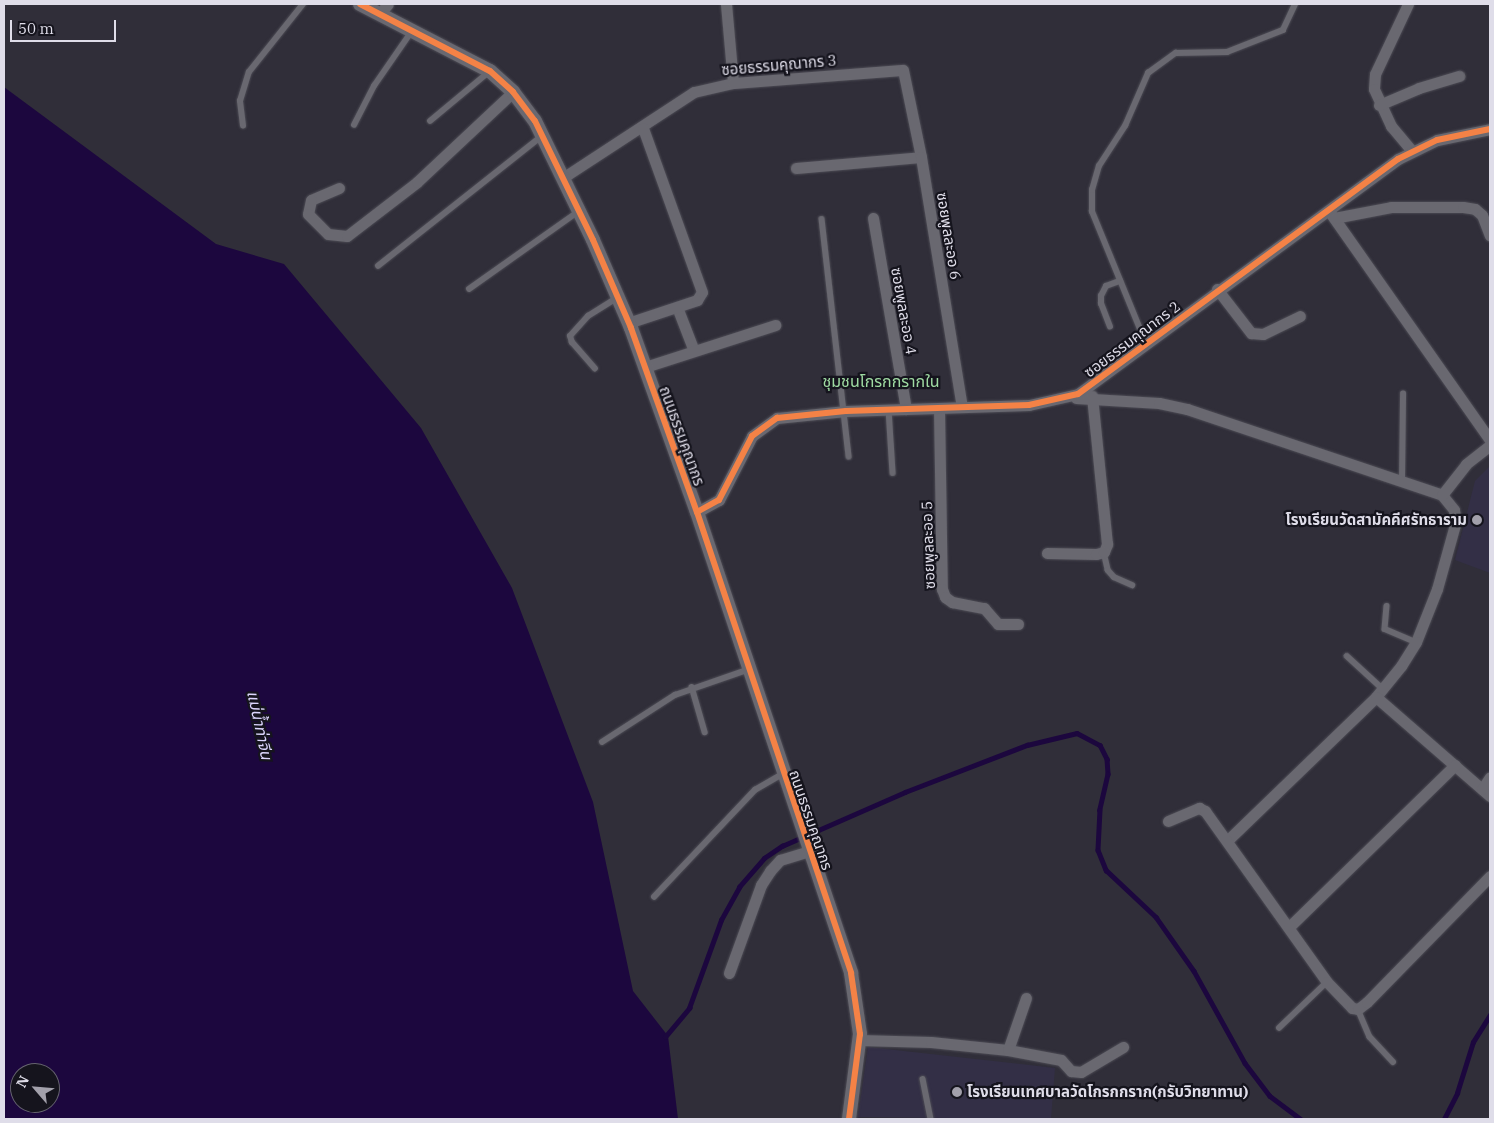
<!DOCTYPE html>
<html>
<head>
<meta charset="utf-8">
<style>
  body { margin:0 }
  #map { position:relative; width:1494px; height:1123px; overflow:hidden; background:#302e39; font-family:"IBM Plex Serif","Noto Sans Thai",serif }
  div>[style] { position:absolute }
  [style*='--x'] { left:calc(var(--x)*1px); top:calc(var(--y)*1px); width:calc(var(--w)*1px); rotate:calc(var(--a)*1deg) }
  .built>* { inset:0; background:#332f46 }
  .water>* { inset:0; background:#1c073e }
  .stream>* { height:4.5px; margin:-2.25px; padding:0 2.25px; transform-origin:2.25px; border-radius:2.25px; background:#1c073e }
  .roads { filter:drop-shadow(0 0 1px #4c4b54) drop-shadow(0 0 1px #4c4b54) }
  .service>* { height:5.5px; margin:-2.75px; padding:0 2.75px; transform-origin:2.75px; border-radius:2.75px; background:#696870 }
  .minor>* { height:11px; margin:-5.5px; padding:0 5.5px; transform-origin:5.5px; border-radius:5.5px; background:#696870 }
  .tertiary>* { height:14px; margin:-7px; padding:0 7px; transform-origin:7px; border-radius:7px; background:#696870 }
  .cycleway>* { height:6px; margin:-3px; padding:0 3px; transform-origin:3px; border-radius:3px; background:#f48246 }
  .dots>* { width:14px; height:14px; translate:-50% -50%; box-sizing:border-box; border:2px solid #15141d; border-radius:50% }
  span { translate:-50% -50%; white-space:nowrap; text-align:center; line-height:1.15; -webkit-text-stroke:4.5px #15141d; paint-order:stroke }
  .street-label { font-size:15px; color:#dfdde9 }
  .poi-label { font-size:15px; color:#dfdde9; font-weight:700 }
  .right { translate:-100% -50%; text-align:right }
  .left { translate:0 -50%; text-align:left }
  .neighbourhood-label { font-size:16px; color:#9fdba2 }
  .water-label { font-size:16px; color:#dbd5fc; font-style:italic }
  .frame { position:absolute; inset:0; border:5px solid #dfdde9; pointer-events:none }
  .north { position:absolute; left:10px; top:1063px; width:50px; height:50px; box-sizing:border-box; background:#15141d; border:1px solid #66646f; border-radius:50%; rotate:297deg; font-size:14px; font-weight:700; line-height:20px; text-align:center; color:#dfdde9 }
  .north::after { content:''; display:block; margin:auto; width:18px; height:22px; background:#a2a0ab; clip-path:polygon(50% 0,100% 100%,50% 72%,0 100%) }
  .scale { position:absolute; left:10px; top:20px; width:106px; height:22px; box-sizing:border-box; border:2px solid #dfdde9; border-top:0; padding-left:6px; font-size:15px; line-height:18px; white-space:nowrap; color:#dfdde9; -webkit-text-stroke:4px #15141d; paint-order:stroke }
</style>
</head>
<body>
<div id="map">
  <div class="built">
    <i style="clip-path:polygon(1490px 466px,1490px 573px,1455px 560px,1475px 481px)"></i>
    <i style="clip-path:polygon(868px 1047px,1055px 1068px,1051px 1119px,858px 1117px)"></i>
  </div>
  <div class="water">
    <i style="clip-path:polygon(evenodd,4px 87px,216px 244px,284px 264px,421px 428px,512px 588px,593px 802px,633px 991px,668px 1036px,678px 1119px,4px 1119px,4px 87px,20px 1073px,50px 1073px,50px 1103px,20px 1103px,20px 1073px)"></i>
  </div>
  <div class="stream">
    <i style="--x:665;--y:1037;--w:38;--a:-50"></i>
    <i style="--x:689;--y:1008;--w:94;--a:-70"></i>
    <i style="--x:721;--y:920;--w:38;--a:-61"></i>
    <i style="--x:739;--y:887;--w:38;--a:-49"></i>
    <i style="--x:764;--y:858;--w:22;--a:-34"></i>
    <i style="--x:782;--y:846;--w:134;--a:-23.7"></i>
    <i style="--x:905;--y:792;--w:131;--a:-21.1"></i>
    <i style="--x:1027;--y:745;--w:51;--a:-13.5"></i>
    <i style="--x:1077;--y:733;--w:26;--a:28"></i>
    <i style="--x:1100;--y:745;--w:16;--a:63"></i>
    <i style="--x:1107;--y:759;--w:15;--a:86"></i>
    <i style="--x:1108;--y:774;--w:37;--a:103"></i>
    <i style="--x:1100;--y:810;--w:40;--a:92.9"></i>
    <i style="--x:1098;--y:850;--w:22;--a:68"></i>
    <i style="--x:1106;--y:870;--w:69;--a:43.2"></i>
    <i style="--x:1156;--y:917;--w:66;--a:54.9"></i>
    <i style="--x:1194;--y:971;--w:105;--a:61"></i>
    <i style="--x:1245;--y:1063;--w:41;--a:52.9"></i>
    <i style="--x:1270;--y:1096;--w:38;--a:37"></i>
    <i style="--x:1444;--y:1119;--w:29;--a:-63"></i>
    <i style="--x:1457;--y:1093;--w:53;--a:-72.6"></i>
    <i style="--x:1473;--y:1042;--w:32;--a:-58"></i>
  </div>
  <div class="roads">
    <div class="service">
      <i style="--x:430;--y:121;--w:78;--a:-39.8"></i>
      <i style="--x:354;--y:125;--w:44;--a:-62.9"></i>
      <i style="--x:374;--y:86;--w:67;--a:-55.4"></i>
      <i style="--x:243;--y:126;--w:25;--a:-97"></i>
      <i style="--x:240;--y:101;--w:30;--a:-73"></i>
      <i style="--x:249;--y:72;--w:87;--a:-51.5"></i>
      <i style="--x:822;--y:219;--w:239;--a:83.5"></i>
      <i style="--x:378;--y:266;--w:208;--a:-38.4"></i>
      <i style="--x:469;--y:289;--w:135;--a:-35.3"></i>
      <i style="--x:1110;--y:327;--w:25;--a:-111"></i>
      <i style="--x:1101;--y:304;--w:8;--a:-90"></i>
      <i style="--x:1101;--y:296;--w:11;--a:-63"></i>
      <i style="--x:1106;--y:286;--w:15;--a:-20"></i>
      <i style="--x:1146;--y:344;--w:143;--a:-112.2"></i>
      <i style="--x:1092;--y:212;--w:22;--a:-90"></i>
      <i style="--x:1092;--y:190;--w:25;--a:-74"></i>
      <i style="--x:1099;--y:166;--w:48;--a:-57"></i>
      <i style="--x:1125;--y:126;--w:58;--a:-66.5"></i>
      <i style="--x:1148;--y:73;--w:34;--a:-36"></i>
      <i style="--x:1176;--y:53;--w:51;--a:-1.1"></i>
      <i style="--x:1227;--y:52;--w:60;--a:-21.4"></i>
      <i style="--x:1283;--y:30;--w:29;--a:-65"></i>
      <i style="--x:595;--y:369;--w:35;--a:-131"></i>
      <i style="--x:572;--y:343;--w:7;--a:-106"></i>
      <i style="--x:570;--y:336;--w:27;--a:-48"></i>
      <i style="--x:588;--y:316;--w:36;--a:-32"></i>
      <i style="--x:889;--y:409;--w:64;--a:86.4"></i>
      <i style="--x:1402;--y:481;--w:87;--a:-89.3"></i>
      <i style="--x:1104;--y:552;--w:18;--a:77"></i>
      <i style="--x:1108;--y:570;--w:9;--a:49"></i>
      <i style="--x:1114;--y:577;--w:20;--a:24"></i>
      <i style="--x:1387;--y:606;--w:23;--a:95"></i>
      <i style="--x:1385;--y:629;--w:34;--a:23"></i>
      <i style="--x:1347;--y:656;--w:49;--a:42.5"></i>
      <i style="--x:692;--y:687;--w:47;--a:73.9"></i>
      <i style="--x:602;--y:742;--w:87;--a:-32.8"></i>
      <i style="--x:675;--y:695;--w:76;--a:-19.1"></i>
      <i style="--x:654;--y:897;--w:147;--a:-46.7"></i>
      <i style="--x:755;--y:790;--w:32;--a:-30"></i>
      <i style="--x:1358;--y:1009;--w:30;--a:67"></i>
      <i style="--x:1370;--y:1037;--w:34;--a:47"></i>
      <i style="--x:1279;--y:1028;--w:66;--a:-43.8"></i>
      <i style="--x:923;--y:1079;--w:41;--a:78.7"></i>
    </div>
    <div class="minor">
      <i style="--x:726;--y:4;--w:79;--a:84.9"></i>
      <i style="--x:1408;--y:4;--w:77;--a:115.2"></i>
      <i style="--x:1375;--y:74;--w:15;--a:94"></i>
      <i style="--x:1374;--y:89;--w:41;--a:65.3"></i>
      <i style="--x:1391;--y:126;--w:33;--a:50"></i>
      <i style="--x:379;--y:14;--w:13;--a:-48"></i>
      <i style="--x:1379;--y:105;--w:43;--a:-23"></i>
      <i style="--x:1419;--y:88;--w:42;--a:-16.7"></i>
      <i style="--x:796;--y:168;--w:125;--a:-5"></i>
      <i style="--x:564;--y:177;--w:155;--a:-33.2"></i>
      <i style="--x:694;--y:92;--w:40;--a:-13"></i>
      <i style="--x:733;--y:83;--w:170;--a:-4.4"></i>
      <i style="--x:903;--y:70;--w:89;--a:78.3"></i>
      <i style="--x:921;--y:157;--w:253;--a:80.7"></i>
      <i style="--x:339;--y:188;--w:30;--a:157"></i>
      <i style="--x:311;--y:200;--w:14;--a:102"></i>
      <i style="--x:308;--y:214;--w:28;--a:45"></i>
      <i style="--x:328;--y:234;--w:19;--a:6"></i>
      <i style="--x:347;--y:236;--w:88;--a:-37.6"></i>
      <i style="--x:417;--y:182;--w:132;--a:-43.2"></i>
      <i style="--x:1329;--y:211;--w:280;--a:54.9"></i>
      <i style="--x:873;--y:218;--w:194;--a:80.2"></i>
      <i style="--x:1334;--y:218;--w:58;--a:-10.9"></i>
      <i style="--x:1391;--y:207;--w:72;--a:0"></i>
      <i style="--x:1463;--y:207;--w:12;--a:9"></i>
      <i style="--x:1475;--y:209;--w:9;--a:41"></i>
      <i style="--x:1482;--y:215;--w:22;--a:69"></i>
      <i style="--x:1217;--y:289;--w:56;--a:52.3"></i>
      <i style="--x:1251;--y:333;--w:12;--a:5"></i>
      <i style="--x:1263;--y:334;--w:41;--a:-25.9"></i>
      <i style="--x:677;--y:307;--w:47;--a:68.9"></i>
      <i style="--x:628;--y:323;--w:73;--a:-18.4"></i>
      <i style="--x:697;--y:300;--w:9;--a:-58"></i>
      <i style="--x:702;--y:292;--w:174;--a:-109.8"></i>
      <i style="--x:645;--y:367;--w:137;--a:-17.9"></i>
      <i style="--x:1076;--y:398;--w:83;--a:3.4"></i>
      <i style="--x:1159;--y:403;--w:29;--a:12"></i>
      <i style="--x:1187;--y:409;--w:269;--a:18.6"></i>
      <i style="--x:1442;--y:495;--w:19;--a:51"></i>
      <i style="--x:1454;--y:510;--w:11;--a:80"></i>
      <i style="--x:1456;--y:521;--w:71;--a:105.6"></i>
      <i style="--x:1437;--y:589;--w:57;--a:111.6"></i>
      <i style="--x:1416;--y:642;--w:28;--a:122"></i>
      <i style="--x:1401;--y:666;--w:40;--a:129"></i>
      <i style="--x:1376;--y:697;--w:207;--a:136"></i>
      <i style="--x:939;--y:408;--w:181;--a:89.1"></i>
      <i style="--x:942;--y:589;--w:9;--a:69"></i>
      <i style="--x:945;--y:597;--w:9;--a:36"></i>
      <i style="--x:952;--y:602;--w:33;--a:11"></i>
      <i style="--x:984;--y:608;--w:21;--a:49"></i>
      <i style="--x:998;--y:624;--w:20;--a:0"></i>
      <i style="--x:1442;--y:495;--w:39;--a:-52"></i>
      <i style="--x:1466;--y:464;--w:31;--a:-38"></i>
      <i style="--x:697;--y:512;--w:25;--a:-29"></i>
      <i style="--x:719;--y:500;--w:72;--a:-62.7"></i>
      <i style="--x:752;--y:436;--w:31;--a:-36"></i>
      <i style="--x:777;--y:418;--w:69;--a:-5.8"></i>
      <i style="--x:846;--y:411;--w:183;--a:-1.9"></i>
      <i style="--x:1029;--y:405;--w:50;--a:-12.7"></i>
      <i style="--x:1078;--y:394;--w:397;--a:-36.3"></i>
      <i style="--x:1398;--y:159;--w:43;--a:-26"></i>
      <i style="--x:1437;--y:140;--w:54;--a:-11.7"></i>
      <i style="--x:1047;--y:553;--w:49;--a:1.2"></i>
      <i style="--x:1096;--y:554;--w:8;--a:-14"></i>
      <i style="--x:1104;--y:552;--w:9;--a:-69"></i>
      <i style="--x:1107;--y:544;--w:149;--a:-95.8"></i>
      <i style="--x:1376;--y:697;--w:151;--a:41"></i>
      <i style="--x:1482;--y:789;--w:14;--a:-56"></i>
      <i style="--x:1168;--y:821;--w:34;--a:-23"></i>
      <i style="--x:1199;--y:808;--w:7;--a:27"></i>
      <i style="--x:1205;--y:811;--w:210;--a:54.5"></i>
      <i style="--x:1327;--y:982;--w:36;--a:46"></i>
      <i style="--x:1352;--y:1008;--w:6;--a:9"></i>
      <i style="--x:1358;--y:1009;--w:11;--a:-38"></i>
      <i style="--x:1367;--y:1002;--w:176;--a:-45.7"></i>
      <i style="--x:1289;--y:927;--w:232;--a:-44.3"></i>
      <i style="--x:729;--y:973;--w:94;--a:-70"></i>
      <i style="--x:761;--y:885;--w:17;--a:-57"></i>
      <i style="--x:770;--y:871;--w:15;--a:-48"></i>
      <i style="--x:780;--y:860;--w:30;--a:-17"></i>
      <i style="--x:859;--y:1040;--w:72;--a:1.6"></i>
      <i style="--x:931;--y:1042;--w:77;--a:5.9"></i>
      <i style="--x:1008;--y:1050;--w:55;--a:-70.9"></i>
      <i style="--x:1008;--y:1050;--w:54;--a:10.7"></i>
      <i style="--x:1061;--y:1060;--w:15;--a:48"></i>
      <i style="--x:1071;--y:1071;--w:10;--a:6"></i>
      <i style="--x:1081;--y:1072;--w:49;--a:-30.8"></i>
    </div>
    <div class="tertiary">
      <i style="--x:360;--y:4;--w:146;--a:27.3"></i>
      <i style="--x:490;--y:71;--w:31;--a:42"></i>
      <i style="--x:513;--y:92;--w:36;--a:53"></i>
      <i style="--x:535;--y:121;--w:132;--a:64"></i>
      <i style="--x:593;--y:240;--w:96;--a:66.6"></i>
      <i style="--x:631;--y:328;--w:195;--a:70.3"></i>
      <i style="--x:697;--y:512;--w:486;--a:71.5"></i>
      <i style="--x:851;--y:973;--w:62;--a:81.6"></i>
      <i style="--x:860;--y:1034;--w:86;--a:97.4"></i>
    </div>
  </div>
  <div class="cycleway">
    <i style="--x:360;--y:4;--w:146;--a:27.3"></i>
    <i style="--x:490;--y:71;--w:31;--a:42"></i>
    <i style="--x:513;--y:92;--w:36;--a:53"></i>
    <i style="--x:535;--y:121;--w:132;--a:64"></i>
    <i style="--x:593;--y:240;--w:96;--a:66.6"></i>
    <i style="--x:631;--y:328;--w:195;--a:70.3"></i>
    <i style="--x:697;--y:512;--w:486;--a:71.5"></i>
    <i style="--x:851;--y:973;--w:62;--a:81.6"></i>
    <i style="--x:860;--y:1034;--w:86;--a:97.4"></i>
    <i style="--x:697;--y:512;--w:25;--a:-29"></i>
    <i style="--x:719;--y:500;--w:72;--a:-62.7"></i>
    <i style="--x:752;--y:436;--w:31;--a:-36"></i>
    <i style="--x:777;--y:418;--w:69;--a:-5.8"></i>
    <i style="--x:846;--y:411;--w:183;--a:-1.9"></i>
    <i style="--x:1029;--y:405;--w:50;--a:-12.7"></i>
    <i style="--x:1078;--y:394;--w:397;--a:-36.3"></i>
    <i style="--x:1398;--y:159;--w:43;--a:-26"></i>
    <i style="--x:1437;--y:140;--w:54;--a:-11.7"></i>
  </div>
  <div class="dots">
    <i style="left:1477px;top:520px;background:#a2a0ab"></i>
    <i style="left:957px;top:1092px;background:#a2a0ab"></i>
  </div>
  <div class="street-label">
    <span style="left:779px;top:65px;rotate:-5deg">ซอยธรรมคุณากร 3</span>
    <span style="left:949px;top:236px;rotate:81deg">ซอยพูลละออ 6</span>
    <span style="left:904px;top:311px;rotate:80deg">ซอยพูลละออ 4</span>
    <span style="left:1132px;top:339px;rotate:-37deg">ซอยธรรมคุณากร 2</span>
    <span style="left:682px;top:436px;rotate:70deg">ถนนธรรมคุณากร</span>
    <span style="left:928px;top:545px;rotate:-92deg">ซอยพูลละออ 5</span>
    <span style="left:811px;top:820px;rotate:71deg">ถนนธรรมคุณากร</span>
  </div>
  <div class="poi-label">
    <span class="right" style="left:1467px;top:520px">โรงเรียนวัดสามัคคีศรัทธาราม</span>
    <span class="left" style="left:967px;top:1092px">โรงเรียนเทศบาลวัดโกรกกราก(กรับวิทยาทาน)</span>
  </div>
  <div class="neighbourhood-label">
    <span style="left:881px;top:381px">ชุมชนโกรกกรากใน</span>
  </div>
  <div class="water-label">
    <span style="left:260px;top:725px;rotate:78deg">แม่น้ำท่าจีน</span>
  </div>
  <div class="frame"></div>
  <div class="north">N</div>
  <div class="scale">50 m</div>
</div>
</body>
</html>
